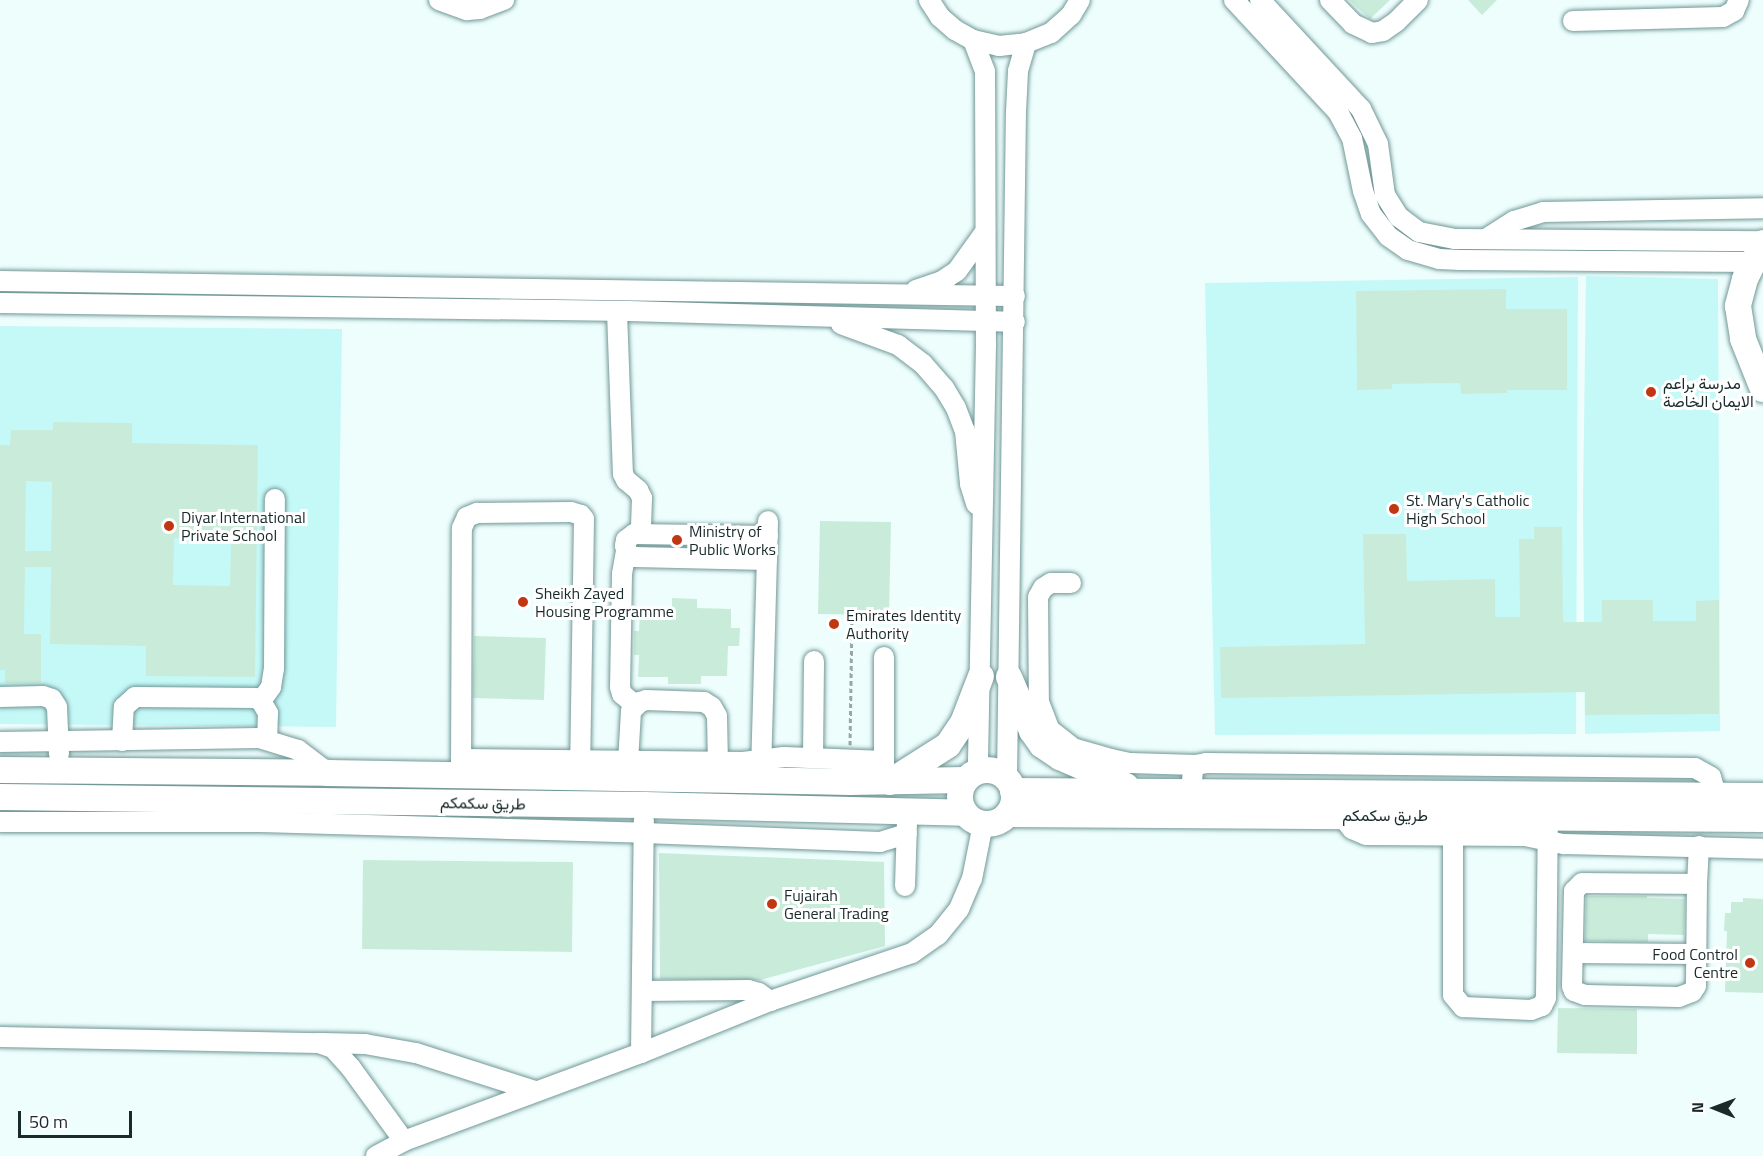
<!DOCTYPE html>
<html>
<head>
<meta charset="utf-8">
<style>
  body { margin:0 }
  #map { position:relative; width:1763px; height:1156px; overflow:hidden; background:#edfefd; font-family:"Titillium Web",Vazirmatn,sans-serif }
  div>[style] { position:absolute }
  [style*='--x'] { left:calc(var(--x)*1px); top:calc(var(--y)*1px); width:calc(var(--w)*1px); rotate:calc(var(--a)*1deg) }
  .built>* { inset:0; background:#c5f9f8 }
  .building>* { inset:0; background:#c9ecda }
  .path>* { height:3px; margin-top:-1.5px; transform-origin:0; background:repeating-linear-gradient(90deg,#96a7a6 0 4.5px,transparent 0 7.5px) }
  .roads { filter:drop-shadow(0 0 2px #719897) drop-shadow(0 0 2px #719897) }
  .minor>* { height:20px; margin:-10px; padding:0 10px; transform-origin:10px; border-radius:10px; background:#fff }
  .major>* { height:26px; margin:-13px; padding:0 13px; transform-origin:13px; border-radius:13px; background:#fff }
  .major>.ring { margin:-13px; padding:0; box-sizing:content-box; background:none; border:26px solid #fff; border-radius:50% }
  .dots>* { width:16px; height:16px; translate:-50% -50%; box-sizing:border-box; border:3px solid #fff; border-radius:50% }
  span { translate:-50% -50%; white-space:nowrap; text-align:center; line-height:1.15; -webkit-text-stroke:6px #fff; paint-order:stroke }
  .poi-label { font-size:16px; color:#1a2a2a }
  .left { translate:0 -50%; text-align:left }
  .right { translate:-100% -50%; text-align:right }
  .street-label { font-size:16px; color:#1a2a2a }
  .north { position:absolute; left:1685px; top:1078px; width:60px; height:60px; -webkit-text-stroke:4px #fff; paint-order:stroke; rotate:271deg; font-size:16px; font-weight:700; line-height:24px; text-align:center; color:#1a2a2a }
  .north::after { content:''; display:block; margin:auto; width:21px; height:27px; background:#1a2a2a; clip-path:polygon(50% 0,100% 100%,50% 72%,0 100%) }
  .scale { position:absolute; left:18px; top:1111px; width:114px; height:27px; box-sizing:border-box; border:3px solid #1a2a2a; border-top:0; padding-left:8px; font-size:18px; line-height:21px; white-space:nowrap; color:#1a2a2a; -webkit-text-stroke:4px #fff; paint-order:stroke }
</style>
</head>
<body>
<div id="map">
  <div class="built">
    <i style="clip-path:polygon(1586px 276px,1718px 279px,1720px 731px,1585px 734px,1583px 506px)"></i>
    <i style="clip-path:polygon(1578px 277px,1576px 734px,1215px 735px,1205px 283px)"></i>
    <i style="clip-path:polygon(0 326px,342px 329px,336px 727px,0 724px)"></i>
  </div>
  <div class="building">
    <i style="clip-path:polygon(1349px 0,1390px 0,1370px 19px)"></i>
    <i style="clip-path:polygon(1468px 0,1497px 0,1482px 15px)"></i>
    <i style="clip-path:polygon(1506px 289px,1506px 309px,1567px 309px,1567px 390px,1507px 390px,1507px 393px,1461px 394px,1460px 383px,1392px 384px,1392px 389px,1357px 390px,1356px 291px)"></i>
    <i style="clip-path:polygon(evenodd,53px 422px,132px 423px,132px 443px,258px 445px,255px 677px,146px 676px,146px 646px,50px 644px,51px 567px,25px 567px,24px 634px,41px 634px,41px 683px,5px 683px,5px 670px,0 670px,0 445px,10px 445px,11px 430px,53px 430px,53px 422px,26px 481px,52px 482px,51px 551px,25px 551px,26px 481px,53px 422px,174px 538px,231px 539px,230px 586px,173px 585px,174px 538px)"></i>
    <i style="clip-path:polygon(820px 521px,891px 522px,889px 615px,818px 614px)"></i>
    <i style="clip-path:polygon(1534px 527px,1562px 527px,1563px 622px,1602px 622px,1602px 600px,1653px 600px,1653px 621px,1696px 621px,1696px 601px,1719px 600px,1719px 714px,1585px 715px,1585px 692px,1221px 698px,1220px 647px,1365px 644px,1363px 534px,1406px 534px,1407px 581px,1495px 579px,1495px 617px,1520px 617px,1519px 539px,1534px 539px)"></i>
    <i style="clip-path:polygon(672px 598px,697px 599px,697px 608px,731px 609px,731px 628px,740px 628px,739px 646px,728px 646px,727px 676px,701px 676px,701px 684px,668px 684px,668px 677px,638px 677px,639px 655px,634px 655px,634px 631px,639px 631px,640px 607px,672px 607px)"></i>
    <i style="clip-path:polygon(474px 636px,546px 638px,544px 700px,473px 698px)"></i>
    <i style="clip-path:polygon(659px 853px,884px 862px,885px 946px,760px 980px,660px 979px)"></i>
    <i style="clip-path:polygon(363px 860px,573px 862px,572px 952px,362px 949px)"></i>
    <i style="clip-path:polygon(1586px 896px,1647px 896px,1647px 898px,1685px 899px,1684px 935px,1648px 934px,1648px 942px,1585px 941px)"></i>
    <i style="clip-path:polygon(1743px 898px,1763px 899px,1763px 993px,1725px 992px,1727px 931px,1724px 931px,1725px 913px,1731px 913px,1731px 902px,1743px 902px)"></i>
    <i style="clip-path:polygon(1558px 1008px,1637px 1009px,1637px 1054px,1557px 1053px)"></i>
  </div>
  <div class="path">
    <i style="--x:850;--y:745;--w:130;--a:-89.1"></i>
  </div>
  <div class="roads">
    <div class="minor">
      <i style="--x:439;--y:0;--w:30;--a:20"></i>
      <i style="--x:467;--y:10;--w:13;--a:-4"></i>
      <i style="--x:480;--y:9;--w:26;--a:-21"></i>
      <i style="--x:929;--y:0;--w:20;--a:57"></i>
      <i style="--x:940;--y:17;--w:20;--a:41"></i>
      <i style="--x:955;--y:30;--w:21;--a:29"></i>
      <i style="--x:973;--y:40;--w:27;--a:13"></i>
      <i style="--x:999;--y:46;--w:27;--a:-6"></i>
      <i style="--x:1026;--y:43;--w:27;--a:-22"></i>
      <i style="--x:1051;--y:33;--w:27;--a:-42"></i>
      <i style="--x:1071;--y:15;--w:17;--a:-59"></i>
      <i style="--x:1234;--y:0;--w:153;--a:47.1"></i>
      <i style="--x:1338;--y:112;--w:30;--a:62"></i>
      <i style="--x:1352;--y:138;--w:54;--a:78.3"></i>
      <i style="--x:1363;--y:191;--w:24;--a:71"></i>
      <i style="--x:1371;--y:214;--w:28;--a:52"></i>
      <i style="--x:1388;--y:236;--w:24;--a:35"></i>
      <i style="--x:1408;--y:250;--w:32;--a:16"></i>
      <i style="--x:1439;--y:259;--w:21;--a:3"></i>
      <i style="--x:1460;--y:260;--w:295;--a:0.4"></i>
      <i style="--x:1260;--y:0;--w:149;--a:47.2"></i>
      <i style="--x:1361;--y:109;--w:39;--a:64"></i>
      <i style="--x:1378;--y:144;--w:51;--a:82.2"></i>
      <i style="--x:1385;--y:195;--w:26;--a:58"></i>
      <i style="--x:1399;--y:217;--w:25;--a:37"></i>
      <i style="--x:1419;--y:232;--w:37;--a:11"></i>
      <i style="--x:1455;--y:239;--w:308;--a:0.4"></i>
      <i style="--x:1330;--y:0;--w:33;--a:46"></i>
      <i style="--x:1353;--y:24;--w:21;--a:25"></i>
      <i style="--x:1372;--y:33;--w:11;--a:-10"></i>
      <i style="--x:1383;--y:31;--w:16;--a:-35"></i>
      <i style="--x:1396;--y:22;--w:31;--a:-45"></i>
      <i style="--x:1573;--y:21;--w:150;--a:-1.5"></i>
      <i style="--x:1723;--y:17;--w:13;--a:-29"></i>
      <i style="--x:1734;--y:11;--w:12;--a:-66"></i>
      <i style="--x:973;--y:40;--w:33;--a:69"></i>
      <i style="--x:985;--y:71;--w:273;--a:89.8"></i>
      <i style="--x:986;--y:344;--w:427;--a:91.1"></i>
      <i style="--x:1486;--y:239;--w:33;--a:-33"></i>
      <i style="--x:1514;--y:221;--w:30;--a:-17"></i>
      <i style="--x:1543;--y:212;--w:220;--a:-1"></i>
      <i style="--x:0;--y:281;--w:1015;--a:0.85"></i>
      <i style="--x:916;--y:290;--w:28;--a:-19"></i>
      <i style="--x:942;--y:281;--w:18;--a:-34"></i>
      <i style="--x:957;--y:271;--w:48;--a:-54.3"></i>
      <i style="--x:0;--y:303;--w:628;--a:0.73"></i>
      <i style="--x:628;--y:311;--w:387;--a:1.6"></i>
      <i style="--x:617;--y:312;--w:162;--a:87.9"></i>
      <i style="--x:623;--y:474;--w:7;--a:63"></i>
      <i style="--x:626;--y:480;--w:16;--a:40"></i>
      <i style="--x:638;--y:490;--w:9;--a:63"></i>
      <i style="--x:642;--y:498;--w:36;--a:92"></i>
      <i style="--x:841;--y:324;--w:61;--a:20.2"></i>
      <i style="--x:898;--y:345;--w:31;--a:37"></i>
      <i style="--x:923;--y:364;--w:32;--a:49"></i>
      <i style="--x:944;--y:388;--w:23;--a:59"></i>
      <i style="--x:956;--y:408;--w:25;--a:69"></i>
      <i style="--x:965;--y:431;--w:53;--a:84.6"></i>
      <i style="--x:970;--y:484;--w:21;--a:73"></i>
      <i style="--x:626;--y:551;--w:23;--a:100"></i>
      <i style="--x:622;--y:574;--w:113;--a:91"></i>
      <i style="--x:620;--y:687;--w:7;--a:74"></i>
      <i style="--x:622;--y:694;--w:17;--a:40"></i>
      <i style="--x:767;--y:560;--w:133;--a:-178.7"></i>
      <i style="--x:634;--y:557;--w:5;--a:-158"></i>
      <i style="--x:629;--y:555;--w:10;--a:-114"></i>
      <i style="--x:625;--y:546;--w:6;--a:-81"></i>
      <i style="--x:626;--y:540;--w:10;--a:-37"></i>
      <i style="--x:634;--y:534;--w:134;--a:0.9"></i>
      <i style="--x:1071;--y:583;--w:20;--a:180"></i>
      <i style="--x:1051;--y:583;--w:9;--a:148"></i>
      <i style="--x:1043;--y:588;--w:10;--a:119"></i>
      <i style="--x:1038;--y:597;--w:105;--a:89.5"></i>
      <i style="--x:1039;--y:702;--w:30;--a:69"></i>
      <i style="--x:1050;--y:730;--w:29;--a:38"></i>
      <i style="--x:1073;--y:748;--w:40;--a:16"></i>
      <i style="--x:1111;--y:759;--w:19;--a:12"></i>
      <i style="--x:1130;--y:763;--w:66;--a:1.7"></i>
      <i style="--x:0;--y:697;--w:43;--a:-1.3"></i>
      <i style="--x:43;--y:696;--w:9;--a:18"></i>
      <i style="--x:52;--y:699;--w:9;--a:58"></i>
      <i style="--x:57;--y:707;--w:47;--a:87.6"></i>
      <i style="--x:261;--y:701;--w:17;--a:-54"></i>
      <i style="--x:271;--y:687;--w:18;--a:-81"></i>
      <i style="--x:274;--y:669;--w:170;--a:-89.7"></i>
      <i style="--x:122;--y:741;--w:34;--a:-87"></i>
      <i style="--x:124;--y:707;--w:15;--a:-42"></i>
      <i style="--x:135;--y:697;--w:120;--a:0.5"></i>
      <i style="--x:255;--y:698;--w:7;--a:27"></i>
      <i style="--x:261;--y:701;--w:14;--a:60"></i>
      <i style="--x:268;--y:713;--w:26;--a:92"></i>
      <i style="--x:0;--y:742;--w:259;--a:-0.9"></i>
      <i style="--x:259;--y:738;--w:41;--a:17.1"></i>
      <i style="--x:298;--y:750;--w:38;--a:37"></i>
      <i style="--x:813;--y:758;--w:97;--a:-89.4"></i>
      <i style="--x:461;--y:759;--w:282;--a:0.6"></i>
      <i style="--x:743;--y:762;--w:41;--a:-7"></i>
      <i style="--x:784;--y:757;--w:100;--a:2.3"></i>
      <i style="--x:628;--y:762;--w:51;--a:-86.6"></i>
      <i style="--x:631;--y:711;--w:13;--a:-45"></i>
      <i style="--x:640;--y:702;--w:6;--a:-18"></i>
      <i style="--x:646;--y:700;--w:58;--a:2"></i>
      <i style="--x:704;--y:702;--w:9;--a:32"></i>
      <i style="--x:712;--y:707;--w:10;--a:61"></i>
      <i style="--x:717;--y:716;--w:46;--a:88.8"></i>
      <i style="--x:761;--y:772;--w:251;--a:-88.4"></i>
      <i style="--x:884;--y:774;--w:117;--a:-90"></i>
      <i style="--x:461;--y:777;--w:249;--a:-89.8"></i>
      <i style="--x:462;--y:528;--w:12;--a:-66"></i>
      <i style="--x:467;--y:517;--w:11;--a:-22"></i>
      <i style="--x:477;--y:513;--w:94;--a:-0.6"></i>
      <i style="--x:571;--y:512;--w:10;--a:17"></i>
      <i style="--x:581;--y:515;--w:5;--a:53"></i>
      <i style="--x:584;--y:519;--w:243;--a:90.9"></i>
      <i style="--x:1007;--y:778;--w:666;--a:-89.23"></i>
      <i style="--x:1016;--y:112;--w:41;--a:-87.2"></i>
      <i style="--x:1018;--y:71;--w:29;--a:-74"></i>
      <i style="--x:1191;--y:790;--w:20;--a:-84"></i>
      <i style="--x:1193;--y:770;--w:6;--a:-59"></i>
      <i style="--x:1196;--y:765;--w:10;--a:-11"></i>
      <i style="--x:1206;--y:763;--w:489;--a:0.6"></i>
      <i style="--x:1695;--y:768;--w:18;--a:29"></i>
      <i style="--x:1711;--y:777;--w:19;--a:74"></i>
      <i style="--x:1340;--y:814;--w:19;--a:51"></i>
      <i style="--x:1352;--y:829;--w:15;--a:23"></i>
      <i style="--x:1366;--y:835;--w:159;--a:0.4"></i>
      <i style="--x:1525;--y:836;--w:40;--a:12"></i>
      <i style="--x:1564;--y:844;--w:199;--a:1.4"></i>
      <i style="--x:1453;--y:815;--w:180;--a:90"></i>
      <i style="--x:1453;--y:995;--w:16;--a:50"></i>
      <i style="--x:1463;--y:1007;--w:68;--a:2.5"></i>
      <i style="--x:1531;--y:1010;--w:12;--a:-20"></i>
      <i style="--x:1542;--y:1006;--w:9;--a:-63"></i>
      <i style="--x:1546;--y:998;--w:182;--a:-89.4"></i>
      <i style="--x:0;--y:822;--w:260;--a:0"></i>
      <i style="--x:260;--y:822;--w:384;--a:1.6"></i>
      <i style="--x:644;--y:833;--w:236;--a:2.2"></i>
      <i style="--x:880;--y:842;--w:28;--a:-17"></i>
      <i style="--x:1582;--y:883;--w:115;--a:0.5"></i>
      <i style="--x:1697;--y:884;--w:102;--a:90.6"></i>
      <i style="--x:1696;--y:986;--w:7;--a:124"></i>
      <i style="--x:1692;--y:992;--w:14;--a:159"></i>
      <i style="--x:1679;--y:997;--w:94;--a:-178.8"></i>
      <i style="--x:1585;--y:995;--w:12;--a:-160"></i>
      <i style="--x:1574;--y:991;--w:5;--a:-112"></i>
      <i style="--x:1572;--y:986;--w:95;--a:-88.8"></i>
      <i style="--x:1574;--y:891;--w:11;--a:-45"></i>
      <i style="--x:1697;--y:884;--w:38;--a:-87"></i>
      <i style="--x:905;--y:886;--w:63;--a:-88.2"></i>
      <i style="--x:1573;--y:953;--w:123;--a:0.5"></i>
      <i style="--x:642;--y:991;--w:106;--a:-0.5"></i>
      <i style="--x:748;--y:990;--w:11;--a:15"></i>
      <i style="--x:759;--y:993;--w:14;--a:36"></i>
      <i style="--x:0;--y:1037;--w:319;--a:1.1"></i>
      <i style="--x:319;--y:1043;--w:15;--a:20"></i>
      <i style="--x:333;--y:1048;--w:27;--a:48"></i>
      <i style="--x:351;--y:1068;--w:90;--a:54"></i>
      <i style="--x:322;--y:1043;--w:43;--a:1.3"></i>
      <i style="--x:365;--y:1044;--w:52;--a:10"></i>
      <i style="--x:416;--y:1053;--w:125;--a:17.7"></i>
      <i style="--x:641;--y:1053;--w:233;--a:-89.3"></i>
      <i style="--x:376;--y:1156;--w:32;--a:-28"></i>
      <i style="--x:404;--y:1141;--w:253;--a:-20.4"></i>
      <i style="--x:641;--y:1053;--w:139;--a:-22"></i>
      <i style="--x:770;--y:1001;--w:150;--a:-18.7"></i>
      <i style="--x:912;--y:953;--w:32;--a:-35"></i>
      <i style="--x:938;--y:935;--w:33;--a:-51"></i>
      <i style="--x:959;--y:909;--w:33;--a:-67"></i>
      <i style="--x:972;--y:879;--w:56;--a:-78.7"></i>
    </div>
    <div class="major">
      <i style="--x:1763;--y:243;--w:40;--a:116.6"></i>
      <i style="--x:1745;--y:279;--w:28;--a:105"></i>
      <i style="--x:1738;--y:306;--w:33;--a:81"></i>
      <i style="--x:1743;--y:339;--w:54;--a:68.2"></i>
      <i style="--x:1009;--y:677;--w:59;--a:66.9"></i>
      <i style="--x:1032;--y:731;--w:17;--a:54"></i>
      <i style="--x:1042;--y:745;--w:22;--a:34"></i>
      <i style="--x:1060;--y:757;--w:72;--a:23.7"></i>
      <i class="ring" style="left:960px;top:770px;width:28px;height:28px"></i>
      <i style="--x:0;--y:770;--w:328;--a:0.5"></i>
      <i style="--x:328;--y:773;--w:522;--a:0.99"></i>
      <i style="--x:850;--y:782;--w:115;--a:-1"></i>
      <i style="--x:890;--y:782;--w:69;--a:-32.5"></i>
      <i style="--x:948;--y:745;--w:27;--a:-56"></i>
      <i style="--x:963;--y:723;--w:50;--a:-69"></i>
      <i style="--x:1013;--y:791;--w:750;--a:0.38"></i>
      <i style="--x:0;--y:797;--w:644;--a:0.71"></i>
      <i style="--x:644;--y:805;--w:321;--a:1.4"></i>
      <i style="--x:1008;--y:814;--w:755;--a:0.38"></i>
    </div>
  </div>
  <div class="dots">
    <i style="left:1651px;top:392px;background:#c13712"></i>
    <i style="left:1394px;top:509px;background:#c13712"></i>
    <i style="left:169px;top:526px;background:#c13712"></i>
    <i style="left:677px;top:540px;background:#c13712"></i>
    <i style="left:523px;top:602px;background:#c13712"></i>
    <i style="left:834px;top:624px;background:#c13712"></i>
    <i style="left:772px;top:904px;background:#c13712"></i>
    <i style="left:1750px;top:963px;background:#c13712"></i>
  </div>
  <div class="poi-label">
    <span class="left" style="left:1663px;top:392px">مدرسة براعم<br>الايمان الخاصة</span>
    <span class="left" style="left:1406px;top:509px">St. Mary's Catholic<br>High School</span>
    <span class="left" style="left:181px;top:526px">Diyar International<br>Private School</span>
    <span class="left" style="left:689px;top:540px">Ministry of<br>Public Works</span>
    <span class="left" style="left:535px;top:602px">Sheikh Zayed<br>Housing Programme</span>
    <span class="left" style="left:846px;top:624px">Emirates Identity<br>Authority</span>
    <span class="left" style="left:784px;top:904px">Fujairah<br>General Trading</span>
    <span class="right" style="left:1738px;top:963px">Food Control<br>Centre</span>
  </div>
  <div class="street-label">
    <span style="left:483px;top:803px;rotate:1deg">طريق سكمكم</span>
    <span style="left:1385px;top:815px">طريق سكمكم</span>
  </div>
  <div class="north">N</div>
  <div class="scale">50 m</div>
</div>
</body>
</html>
